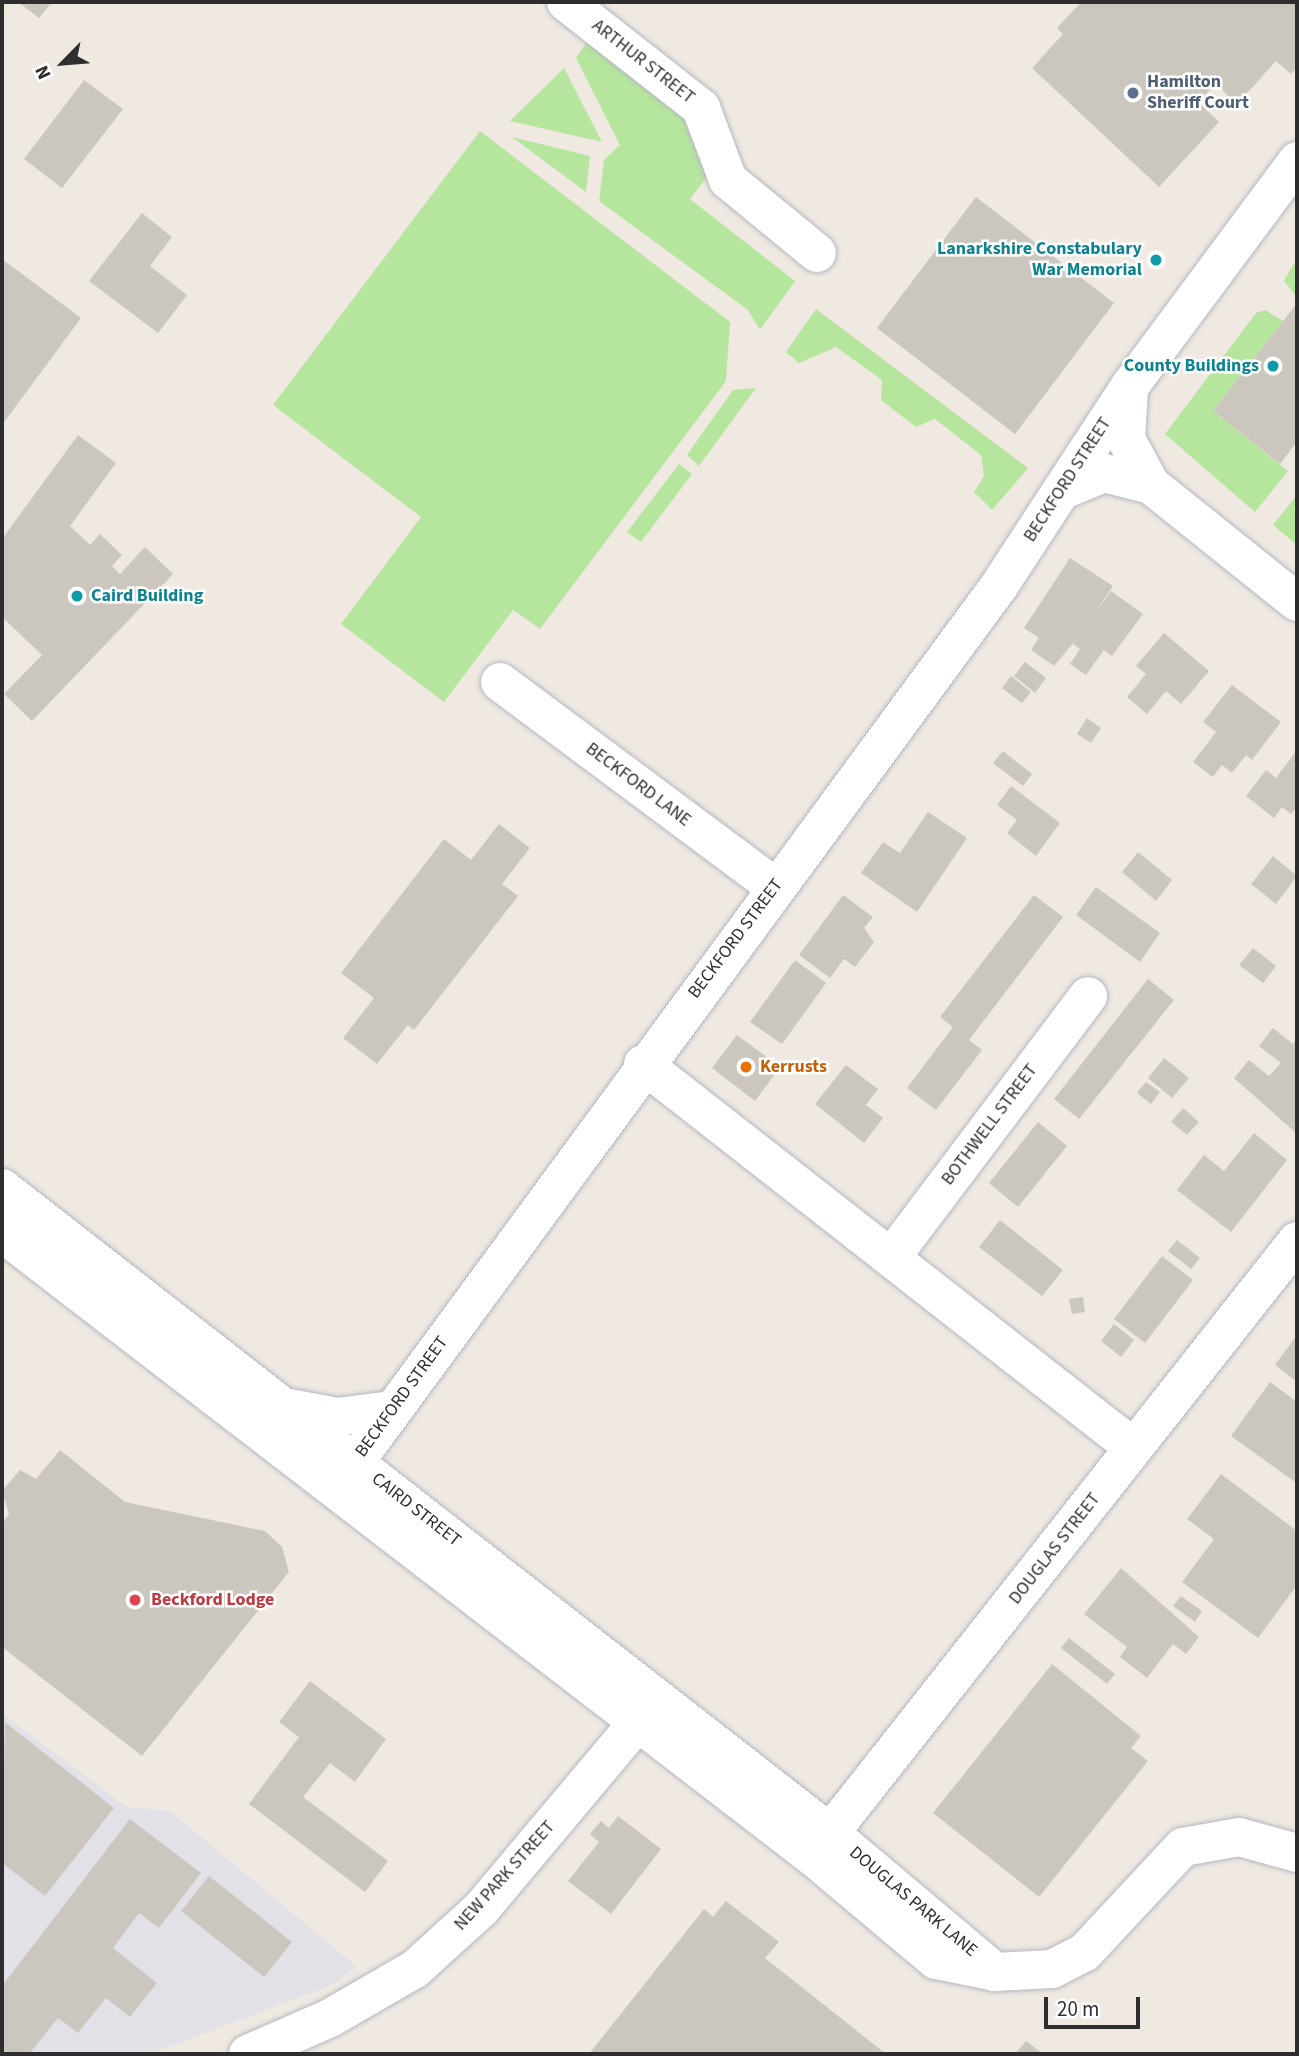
<!DOCTYPE html>
<html>
<head>
<meta charset="utf-8">
<style>
  body { margin:0 }
  #map { position:relative; width:1299px; height:2056px; overflow:hidden; background:#efe9e1; font-family:"Source Sans 3",sans-serif }
  div>[style] { position:absolute }
  [style*='--x'] { left:calc(var(--x)*1px); top:calc(var(--y)*1px); width:calc(var(--w)*1px); rotate:calc(var(--a)*1deg) }
  .industrial>* { inset:0; background:#e3e1e8 }
  .green>* { inset:0; background:#b6e59e }
  .building>* { inset:0; background:#cbc7bf }
  .roads { filter:drop-shadow(0 0 2px #b4b7c1) drop-shadow(0 0 2px #b4b7c1) }
  .minor>* { height:38px; margin:-19px; padding:0 19px; transform-origin:19px; border-radius:19px; background:#fff }
  .dots>* { width:19px; height:19px; translate:-50% -50%; box-sizing:border-box; border:4px solid #fff; border-radius:50% }
  span { translate:-50% -50%; white-space:nowrap; text-align:center; line-height:1.15; -webkit-text-stroke:5px #fff; paint-order:stroke }
  .street-label { font-size:18px; color:#2e2e2e }
  .service-label { font-size:18px; color:#4e5e75; font-weight:700 }
  .left { translate:0 -50%; text-align:left }
  .culture-label { font-size:18px; color:#0d838f; font-weight:700 }
  .right { translate:-100% -50%; text-align:right }
  .food-label { font-size:18px; color:#c56008; font-weight:700 }
  .health-label { font-size:18px; color:#be3a42; font-weight:700 }
  .frame { position:absolute; inset:0; border:4px solid #2e2e2e; pointer-events:none }
  .north { position:absolute; left:28px; top:28px; width:70px; height:70px; -webkit-text-stroke:5px #fff; paint-order:stroke; rotate:245deg; font-size:19px; font-weight:700; line-height:28px; text-align:center; color:#2e2e2e }
  .north::after { content:''; display:block; margin:auto; width:24px; height:32px; background:#2e2e2e; clip-path:polygon(50% 0,100% 100%,50% 72%,0 100%) }
  .scale { position:absolute; left:1044px; top:1997px; width:96px; height:32px; box-sizing:border-box; border:4px solid #2e2e2e; border-top:0; padding-left:9px; font-size:21px; line-height:24px; white-space:nowrap; color:#2e2e2e; -webkit-text-stroke:5px #fff; paint-order:stroke }
</style>
</head>
<body>
<div id="map">
  <div class="industrial">
    <i style="clip-path:polygon(4px 1715px,127px 1807px,170px 1811px,356px 1966px,334px 1984px,150px 2054px,2px 2054px)"></i>
  </div>
  <div class="green">
    <i style="clip-path:polygon(588px 40px,691px 116px,710px 173px,690px 199px,795px 281px,760px 330px,748px 310px,599px 201px,604px 160px,620px 145px,576px 58px)"></i>
    <i style="clip-path:polygon(564px 68px,602px 142px,510px 121px)"></i>
    <i style="clip-path:polygon(480px 131px,730px 322px,726px 381px,540px 629px,513px 610px,444px 702px,341px 624px,421px 517px,273px 405px)"></i>
    <i style="clip-path:polygon(512px 137px,590px 156px,586px 192px)"></i>
    <i style="clip-path:polygon(1297px 258px,1297px 297px,1284px 281px)"></i>
    <i style="clip-path:polygon(816px 309px,1028px 468px,992px 510px,974px 492px,984px 476px,981px 455px,935px 419px,916px 427px,881px 400px,882px 380px,836px 347px,799px 363px,786px 352px)"></i>
    <i style="clip-path:polygon(1265px 310px,1283px 321px,1213px 411px,1288px 471px,1255px 512px,1165px 434px,1256px 313px)"></i>
    <i style="clip-path:polygon(756px 388px,699px 466px,687px 455px,733px 390px)"></i>
    <i style="clip-path:polygon(679px 464px,692px 474px,641px 542px,627px 532px)"></i>
    <i style="clip-path:polygon(1297px 495px,1297px 545px,1273px 525px)"></i>
  </div>
  <div class="building">
    <i style="clip-path:polygon(18px 2px,52px 2px,39px 18px)"></i>
    <i style="clip-path:polygon(1081px 2px,1297px 2px,1297px 67px,1291px 74px,1276px 61px,1237px 104px,1216px 84px,1198px 102px,1219px 122px,1159px 187px,1032px 68px,1063px 34px,1057px 28px)"></i>
    <i style="clip-path:polygon(84px 80px,123px 109px,62px 188px,24px 159px)"></i>
    <i style="clip-path:polygon(976px 197px,1114px 303px,1015px 434px,877px 328px)"></i>
    <i style="clip-path:polygon(142px 213px,172px 237px,150px 266px,187px 295px,158px 333px,89px 281px)"></i>
    <i style="clip-path:polygon(2px 259px,81px 318px,2px 425px)"></i>
    <i style="clip-path:polygon(1297px 303px,1297px 442px,1280px 464px,1213px 411px)"></i>
    <i style="clip-path:polygon(78px 435px,116px 463px,70px 526px,90px 545px,100px 534px,122px 555px,112px 566px,120px 574px,145px 547px,173px 574px,32px 721px,4px 694px,42px 655px,2px 617px,2px 539px)"></i>
    <i style="clip-path:polygon(1070px 558px,1113px 586px,1094px 614px,1111px 591px,1143px 614px,1112px 656px,1104px 650px,1086px 675px,1070px 664px,1080px 649px,1073px 644px,1080px 635px,1054px 666px,1031px 650px,1039px 638px,1024px 628px)"></i>
    <i style="clip-path:polygon(1164px 633px,1209px 671px,1181px 704px,1166px 691px,1147px 714px,1127px 697px,1146px 674px,1136px 666px)"></i>
    <i style="clip-path:polygon(1025px 662px,1046px 678px,1035px 693px,1014px 676px)"></i>
    <i style="clip-path:polygon(1011px 676px,1031px 692px,1022px 703px,1002px 688px)"></i>
    <i style="clip-path:polygon(1232px 685px,1281px 722px,1252px 760px,1246px 755px,1232px 773px,1222px 765px,1213px 777px,1193px 762px,1216px 732px,1203px 722px)"></i>
    <i style="clip-path:polygon(1087px 718px,1101px 728px,1091px 743px,1077px 734px)"></i>
    <i style="clip-path:polygon(1297px 750px,1297px 807px,1291px 814px,1282px 807px,1274px 818px,1246px 796px,1266px 770px,1276px 778px)"></i>
    <i style="clip-path:polygon(1003px 751px,1032px 774px,1023px 786px,993px 763px)"></i>
    <i style="clip-path:polygon(1011px 786px,1060px 823px,1036px 856px,1007px 833px,1017px 820px,997px 805px)"></i>
    <i style="clip-path:polygon(928px 812px,967px 838px,917px 912px,861px 873px,883px 842px,900px 853px)"></i>
    <i style="clip-path:polygon(499px 824px,530px 848px,502px 884px,518px 896px,414px 1030px,408px 1025px,377px 1064px,343px 1038px,374px 998px,341px 973px,444px 839px,471px 860px)"></i>
    <i style="clip-path:polygon(1138px 852px,1172px 880px,1156px 901px,1122px 872px)"></i>
    <i style="clip-path:polygon(1273px 856px,1297px 876px,1276px 904px,1251px 884px)"></i>
    <i style="clip-path:polygon(1096px 887px,1160px 933px,1140px 962px,1076px 915px)"></i>
    <i style="clip-path:polygon(843px 895px,873px 917px,864px 928px,874px 942px,855px 967px,844px 959px,830px 978px,799px 955px)"></i>
    <i style="clip-path:polygon(1034px 895px,1063px 917px,969px 1040px,982px 1050px,936px 1110px,907px 1088px,953px 1027px,940px 1017px)"></i>
    <i style="clip-path:polygon(1253px 948px,1276px 966px,1263px 983px,1239px 965px)"></i>
    <i style="clip-path:polygon(795px 960px,826px 983px,782px 1044px,750px 1022px)"></i>
    <i style="clip-path:polygon(1148px 979px,1174px 1000px,1079px 1119px,1054px 1099px)"></i>
    <i style="clip-path:polygon(1273px 1028px,1293px 1044px,1297px 1038px,1297px 1134px,1234px 1078px,1249px 1060px,1269px 1076px,1281px 1063px,1259px 1046px)"></i>
    <i style="clip-path:polygon(737px 1035px,780px 1067px,755px 1101px,712px 1068px)"></i>
    <i style="clip-path:polygon(1164px 1058px,1189px 1078px,1172px 1098px,1148px 1078px)"></i>
    <i style="clip-path:polygon(846px 1065px,878px 1089px,866px 1105px,883px 1118px,864px 1143px,815px 1104px)"></i>
    <i style="clip-path:polygon(1146px 1082px,1160px 1092px,1151px 1104px,1137px 1093px)"></i>
    <i style="clip-path:polygon(1183px 1108px,1199px 1122px,1187px 1135px,1171px 1122px)"></i>
    <i style="clip-path:polygon(1038px 1122px,1067px 1146px,1018px 1207px,989px 1183px)"></i>
    <i style="clip-path:polygon(1254px 1133px,1287px 1160px,1231px 1232px,1177px 1190px,1204px 1155px,1224px 1171px)"></i>
    <i style="clip-path:polygon(1000px 1220px,1063px 1270px,1042px 1296px,979px 1247px)"></i>
    <i style="clip-path:polygon(1177px 1240px,1200px 1258px,1191px 1269px,1168px 1251px)"></i>
    <i style="clip-path:polygon(1162px 1256px,1193px 1280px,1145px 1343px,1114px 1319px)"></i>
    <i style="clip-path:polygon(1083px 1297px,1085px 1312px,1072px 1314px,1069px 1299px)"></i>
    <i style="clip-path:polygon(1114px 1324px,1134px 1340px,1121px 1357px,1101px 1341px)"></i>
    <i style="clip-path:polygon(1297px 1335px,1297px 1382px,1275px 1365px)"></i>
    <i style="clip-path:polygon(1270px 1382px,1297px 1402px,1295px 1482px,1231px 1436px)"></i>
    <i style="clip-path:polygon(60px 1450px,125px 1502px,265px 1531px,282px 1547px,289px 1572px,142px 1756px,2px 1647px,2px 1524px,9px 1514px,2px 1491px,20px 1470px,36px 1479px)"></i>
    <i style="clip-path:polygon(1221px 1474px,1297px 1531px,1297px 1585px,1258px 1638px,1182px 1582px,1214px 1539px,1187px 1519px)"></i>
    <i style="clip-path:polygon(1121px 1568px,1199px 1637px,1186px 1654px,1173px 1644px,1147px 1678px,1120px 1657px,1127px 1647px,1084px 1614px)"></i>
    <i style="clip-path:polygon(1181px 1596px,1202px 1611px,1195px 1622px,1173px 1606px)"></i>
    <i style="clip-path:polygon(1069px 1638px,1115px 1674px,1107px 1684px,1061px 1648px)"></i>
    <i style="clip-path:polygon(1052px 1664px,1141px 1736px,1131px 1748px,1148px 1761px,1039px 1897px,933px 1813px)"></i>
    <i style="clip-path:polygon(310px 1681px,386px 1739px,355px 1782px,330px 1763px,303px 1797px,388px 1861px,365px 1892px,249px 1804px,299px 1737px,279px 1722px)"></i>
    <i style="clip-path:polygon(5px 1722px,114px 1808px,45px 1896px,2px 1863px)"></i>
    <i style="clip-path:polygon(618px 1816px,661px 1849px,611px 1914px,568px 1881px,599px 1842px,590px 1834px,601px 1821px,609px 1828px)"></i>
    <i style="clip-path:polygon(130px 1819px,201px 1873px,159px 1928px,139px 1913px,113px 1948px,157px 1983px,130px 2017px,106px 1998px,78px 2033px,58px 2018px,29px 2054px,8px 2054px,2px 2049px,2px 1986px)"></i>
    <i style="clip-path:polygon(209px 1876px,292px 1942px,264px 1977px,181px 1911px)"></i>
    <i style="clip-path:polygon(726px 1901px,779px 1942px,765px 1958px,886px 2054px,589px 2054px,704px 1909px,713px 1917px)"></i>
    <i style="clip-path:polygon(1026px 2041px,1043px 2054px,1015px 2054px)"></i>
  </div>
  <div class="roads">
    <div class="minor">
      <i style="--x:566;--y:2;--w:172;--a:38.1"></i>
      <i style="--x:701;--y:108;--w:77;--a:69.4"></i>
      <i style="--x:728;--y:180;--w:115;--a:39.4"></i>
      <i style="--x:1129;--y:389;--w:50;--a:93.4"></i>
      <i style="--x:1126;--y:439;--w:52;--a:61.5"></i>
      <i style="--x:1061;--y:491;--w:47;--a:-22.7"></i>
      <i style="--x:1104;--y:473;--w:49;--a:14.3"></i>
      <i style="--x:1151;--y:485;--w:187;--a:38.7"></i>
      <i style="--x:500;--y:682;--w:343;--a:36.7"></i>
      <i style="--x:643;--y:1064;--w:623;--a:38.03"></i>
      <i style="--x:2;--y:1188;--w:1050;--a:37.92"></i>
      <i style="--x:830;--y:1833;--w:216;--a:40.1"></i>
      <i style="--x:2;--y:1233;--w:1022;--a:37.57"></i>
      <i style="--x:812;--y:1856;--w:162;--a:40"></i>
      <i style="--x:936;--y:1960;--w:60;--a:11.5"></i>
      <i style="--x:995;--y:1972;--w:57;--a:-3"></i>
      <i style="--x:1052;--y:1969;--w:36;--a:-27"></i>
      <i style="--x:1084;--y:1953;--w:145;--a:-47"></i>
      <i style="--x:1183;--y:1847;--w:57;--a:-10.1"></i>
      <i style="--x:1239;--y:1837;--w:60;--a:15.4"></i>
      <i style="--x:893;--y:1255;--w:324;--a:-53"></i>
      <i style="--x:289;--y:1408;--w:49;--a:10.6"></i>
      <i style="--x:337;--y:1417;--w:55;--a:-7.3"></i>
      <i style="--x:336;--y:1488;--w:1119;--a:-53.68"></i>
      <i style="--x:999;--y:586;--w:239;--a:-56.8"></i>
      <i style="--x:1130;--y:386;--w:280;--a:-53.4"></i>
      <i style="--x:815;--y:1852;--w:778;--a:-51.73"></i>
      <i style="--x:248;--y:2054;--w:90;--a:-23.7"></i>
      <i style="--x:330;--y:2018;--w:98;--a:-30"></i>
      <i style="--x:415;--y:1969;--w:89;--a:-42.3"></i>
      <i style="--x:481;--y:1909;--w:269;--a:-50"></i>
    </div>
  </div>
  <div class="dots">
    <i style="left:1133px;top:93px;background:#5c6f8a"></i>
    <i style="left:1156px;top:260px;background:#0f9aa8"></i>
    <i style="left:1273px;top:366px;background:#0f9aa8"></i>
    <i style="left:77px;top:596px;background:#0f9aa8"></i>
    <i style="left:746px;top:1067px;background:#e8710a"></i>
    <i style="left:135px;top:1600px;background:#e0444e"></i>
  </div>
  <div class="street-label">
    <span style="left:643px;top:62px;rotate:38deg">ARTHUR STREET</span>
    <span style="left:1068px;top:480px;rotate:-57deg">BECKFORD STREET</span>
    <span style="left:638px;top:785px;rotate:37deg">BECKFORD LANE</span>
    <span style="left:736px;top:939px;rotate:-53deg">BECKFORD STREET</span>
    <span style="left:990px;top:1125px;rotate:-53deg">BOTHWELL STREET</span>
    <span style="left:402px;top:1397px;rotate:-54deg">BECKFORD STREET</span>
    <span style="left:416px;top:1510px;rotate:38deg">CAIRD STREET</span>
    <span style="left:1055px;top:1549px;rotate:-52deg">DOUGLAS STREET</span>
    <span style="left:505px;top:1876px;rotate:-48deg">NEW PARK STREET</span>
    <span style="left:913px;top:1902px;rotate:40deg">DOUGLAS PARK LANE</span>
  </div>
  <div class="service-label">
    <span class="left" style="left:1147px;top:93px">Hamilton<br>Sheriff Court</span>
  </div>
  <div class="culture-label">
    <span class="right" style="left:1142px;top:260px">Lanarkshire Constabulary<br>War Memorial</span>
    <span class="right" style="left:1259px;top:366px">County Buildings</span>
    <span class="left" style="left:91px;top:596px">Caird Building</span>
  </div>
  <div class="food-label">
    <span class="left" style="left:760px;top:1067px">Kerrusts</span>
  </div>
  <div class="health-label">
    <span class="left" style="left:151px;top:1600px">Beckford Lodge</span>
  </div>
  <div class="frame"></div>
  <div class="north">N</div>
  <div class="scale">20 m</div>
</div>
</body>
</html>
